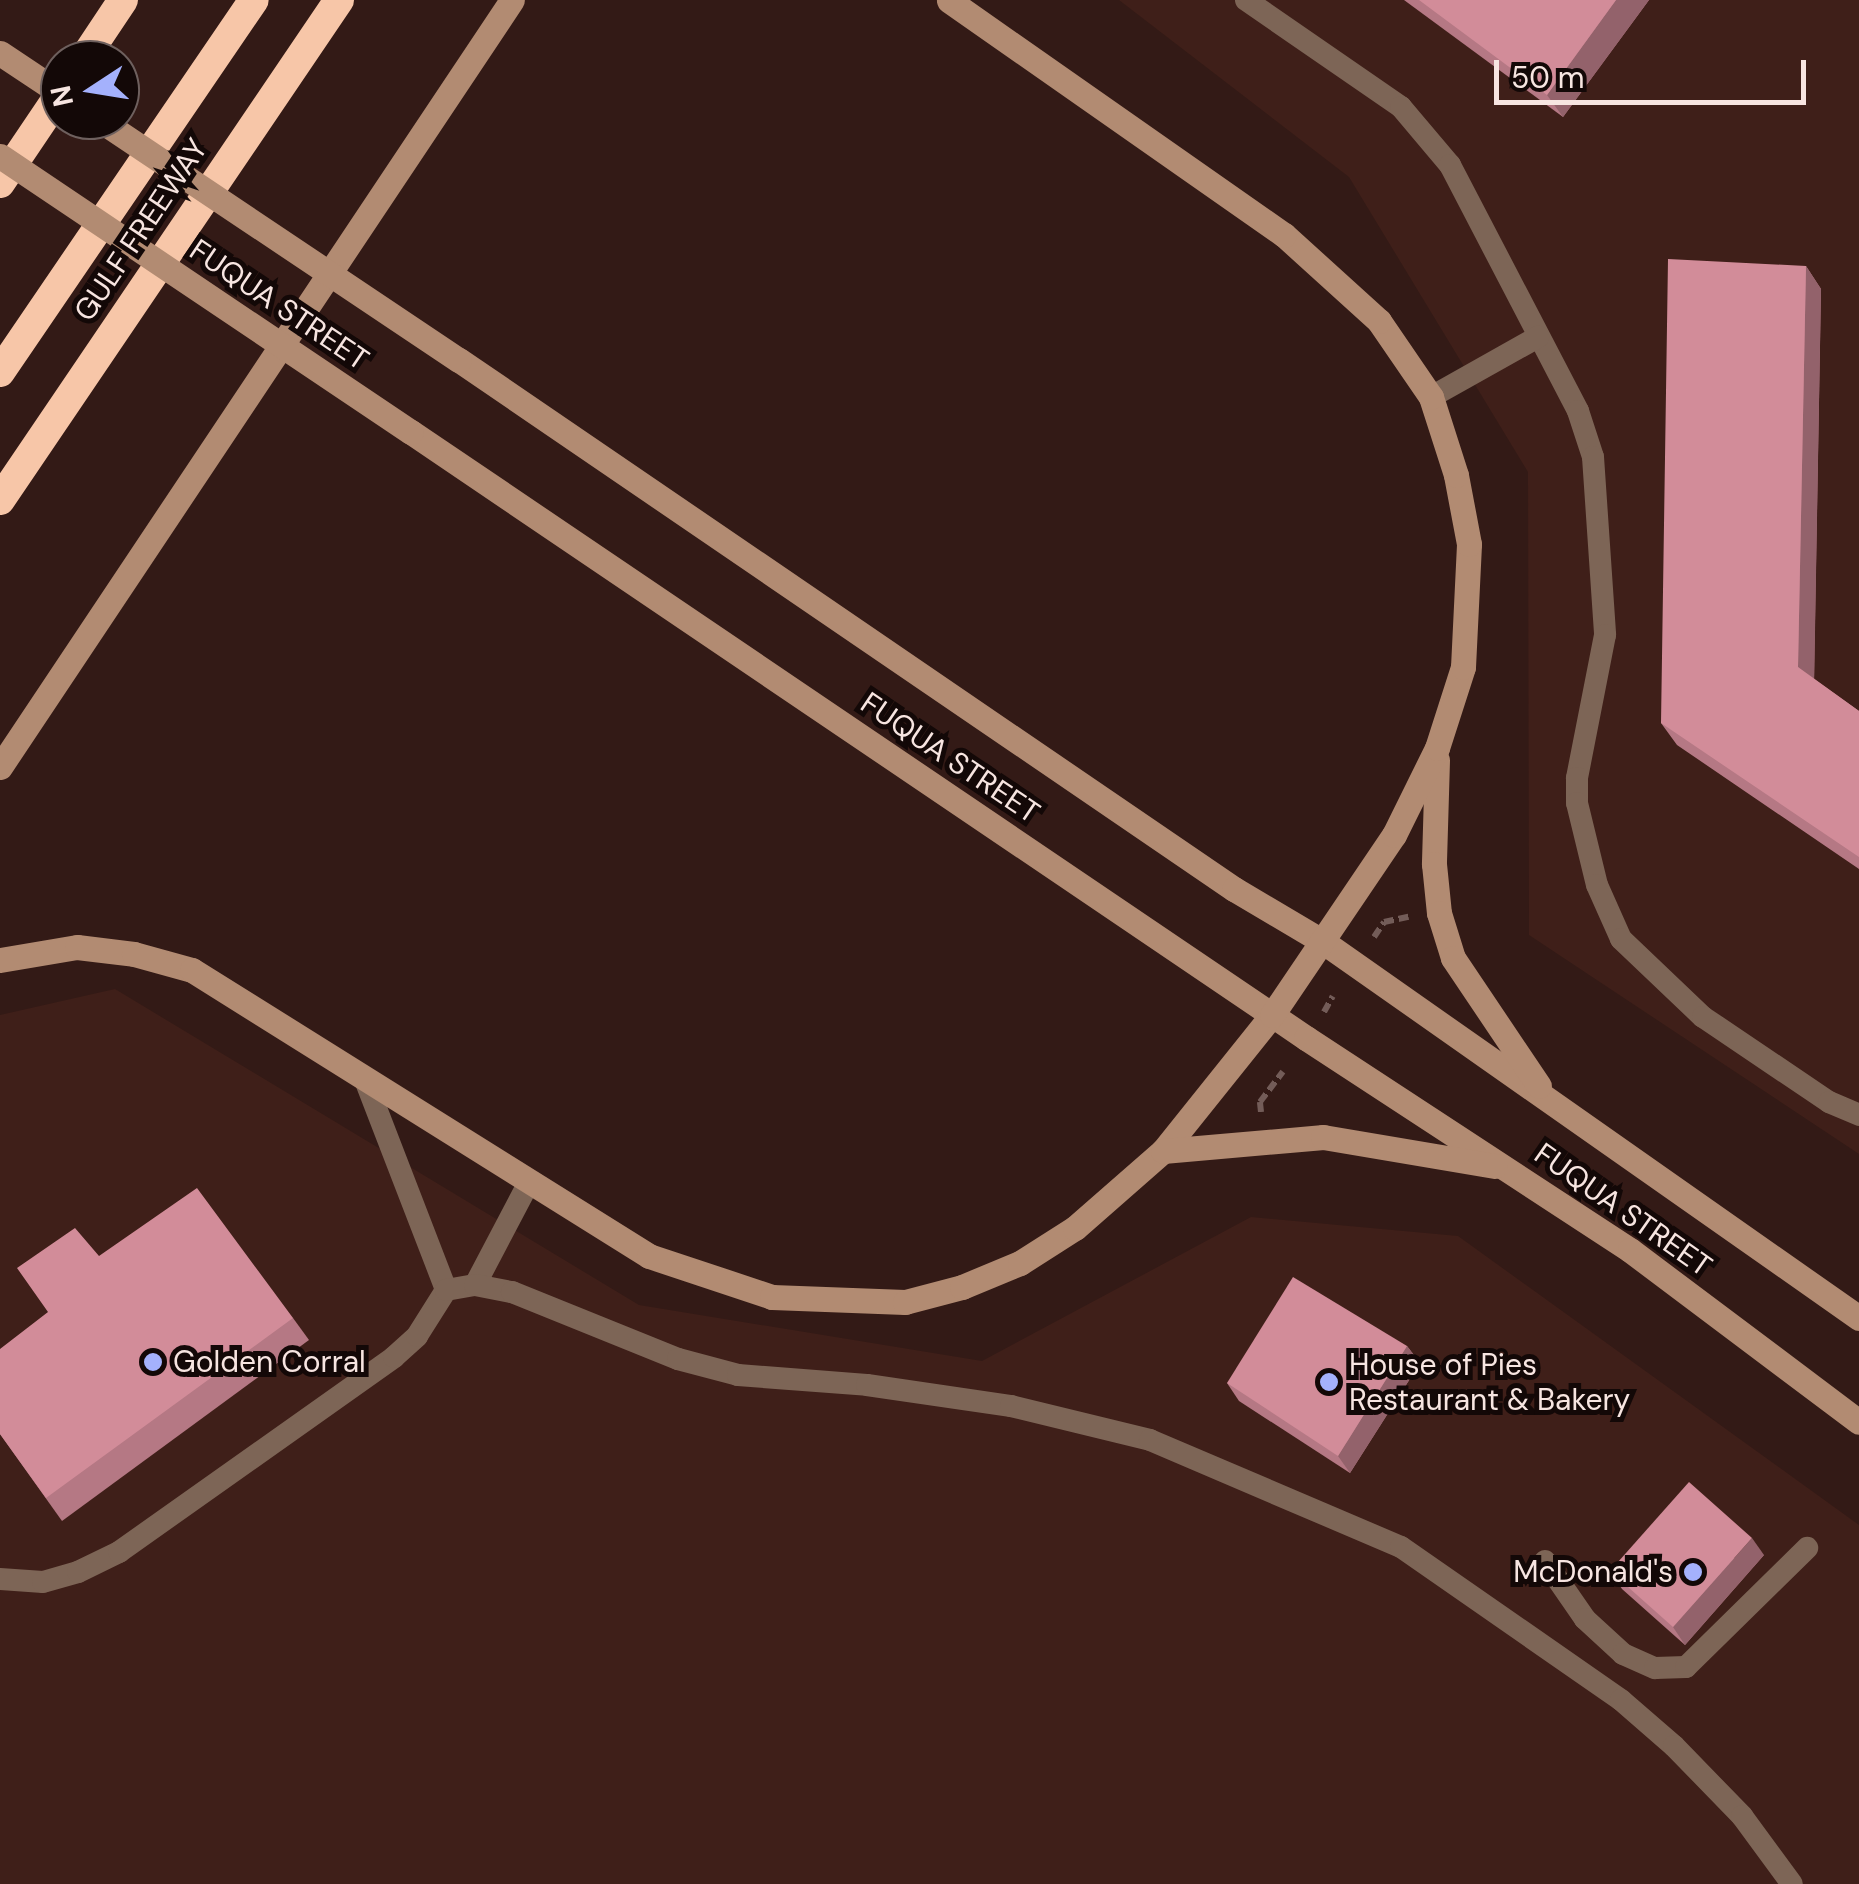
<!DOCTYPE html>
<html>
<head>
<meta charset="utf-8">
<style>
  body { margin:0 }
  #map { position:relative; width:1859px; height:1884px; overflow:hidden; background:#331a16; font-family:"DM Sans",sans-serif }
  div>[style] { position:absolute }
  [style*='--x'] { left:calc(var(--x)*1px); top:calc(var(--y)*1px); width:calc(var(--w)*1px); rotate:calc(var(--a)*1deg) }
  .built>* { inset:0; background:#3f1f19 }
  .path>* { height:6px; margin-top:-3px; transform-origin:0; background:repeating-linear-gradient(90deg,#735c58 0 10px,transparent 0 15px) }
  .service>* { height:22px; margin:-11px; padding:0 11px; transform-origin:11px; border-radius:11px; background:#7d6556 }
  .secondary>* { height:25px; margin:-12.5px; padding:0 12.5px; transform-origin:12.5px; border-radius:12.5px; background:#b28b72 }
  .motorway>* { height:30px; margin:-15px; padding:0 15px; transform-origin:15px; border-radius:15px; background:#f7c6a8 }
  .secondary-bridge>* { height:25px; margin:-12.5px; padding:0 12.5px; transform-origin:12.5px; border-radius:12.5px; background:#b28b72 }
  .wall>* { inset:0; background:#b57884 }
  .shaded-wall>* { inset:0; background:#93626b }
  .building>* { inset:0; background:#d28c99 }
  .dots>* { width:28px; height:28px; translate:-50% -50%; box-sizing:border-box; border:5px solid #130807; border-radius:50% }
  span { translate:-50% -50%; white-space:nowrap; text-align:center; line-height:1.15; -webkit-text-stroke:10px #130807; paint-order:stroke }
  .street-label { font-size:30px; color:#f7e5e1 }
  .poi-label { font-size:30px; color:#f7e5e1 }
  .left { translate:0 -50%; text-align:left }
  .right { translate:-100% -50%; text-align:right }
  .north { position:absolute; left:40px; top:40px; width:100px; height:100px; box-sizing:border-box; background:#130807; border:2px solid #6e605e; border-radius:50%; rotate:258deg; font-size:28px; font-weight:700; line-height:40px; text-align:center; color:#f7e5e1 }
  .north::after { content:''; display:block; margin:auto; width:35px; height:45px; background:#a4b1fc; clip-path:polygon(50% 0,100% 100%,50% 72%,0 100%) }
  .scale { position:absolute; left:1494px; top:60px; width:312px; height:45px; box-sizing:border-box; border:5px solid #f7e5e1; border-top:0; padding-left:12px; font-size:30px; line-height:35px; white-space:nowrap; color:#f7e5e1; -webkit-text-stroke:8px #130807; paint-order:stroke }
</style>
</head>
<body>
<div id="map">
  <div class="built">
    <i style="clip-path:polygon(1119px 0,1859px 0,1859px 1154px,1529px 935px,1528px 472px,1349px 177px)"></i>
    <i style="clip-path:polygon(115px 989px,639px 1305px,982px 1361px,1251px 1217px,1458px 1236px,1859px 1525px,1859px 1884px,0 1884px,0 1015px)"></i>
  </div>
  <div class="path">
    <i style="--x:1374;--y:937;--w:18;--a:-56"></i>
    <i style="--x:1384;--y:922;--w:25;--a:-12"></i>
    <i style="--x:1324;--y:1012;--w:18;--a:-61"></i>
    <i style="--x:1261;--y:1112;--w:10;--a:-96"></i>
    <i style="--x:1260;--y:1102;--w:38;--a:-53"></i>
  </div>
  <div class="service">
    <i style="--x:1246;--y:0;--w:188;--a:34.6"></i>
    <i style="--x:1401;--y:107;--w:76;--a:49.8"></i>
    <i style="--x:1450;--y:165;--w:277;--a:62.5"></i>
    <i style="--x:1578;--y:411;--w:48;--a:71.9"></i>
    <i style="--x:1593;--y:457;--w:178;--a:86.1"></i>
    <i style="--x:1605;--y:635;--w:146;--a:101.1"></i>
    <i style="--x:1577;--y:778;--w:25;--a:90"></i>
    <i style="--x:1577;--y:803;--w:84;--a:76.3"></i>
    <i style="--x:1597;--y:885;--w:59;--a:66"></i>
    <i style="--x:1621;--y:939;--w:113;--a:43.6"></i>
    <i style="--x:1703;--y:1017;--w:152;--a:34"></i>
    <i style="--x:1829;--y:1102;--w:33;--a:23"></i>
    <i style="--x:1431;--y:397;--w:123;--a:-29.3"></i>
    <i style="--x:364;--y:1077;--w:228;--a:68.9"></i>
    <i style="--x:475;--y:1285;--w:116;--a:-62.3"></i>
    <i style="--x:1545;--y:1561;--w:70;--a:55.4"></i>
    <i style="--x:1585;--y:1619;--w:52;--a:42.6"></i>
    <i style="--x:1623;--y:1654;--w:35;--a:24"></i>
    <i style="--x:1655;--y:1668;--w:31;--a:-2"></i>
    <i style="--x:1686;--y:1667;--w:170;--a:-44.5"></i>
    <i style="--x:0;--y:1579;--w:43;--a:4"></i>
    <i style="--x:43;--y:1582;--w:36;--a:-16"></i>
    <i style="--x:78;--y:1572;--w:46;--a:-26"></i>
    <i style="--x:119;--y:1552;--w:337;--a:-35.3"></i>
    <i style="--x:394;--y:1357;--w:31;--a:-42"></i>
    <i style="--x:417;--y:1336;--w:54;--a:-57.8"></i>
    <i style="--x:446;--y:1290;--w:29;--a:-10"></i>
    <i style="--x:475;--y:1285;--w:38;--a:11"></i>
    <i style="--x:512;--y:1292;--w:179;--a:22"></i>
    <i style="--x:678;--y:1359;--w:62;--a:14.9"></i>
    <i style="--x:738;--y:1375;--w:129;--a:4.4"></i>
    <i style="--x:867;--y:1385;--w:146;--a:8.3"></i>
    <i style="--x:1011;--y:1406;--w:143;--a:13.7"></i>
    <i style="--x:1150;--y:1440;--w:273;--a:23.1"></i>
    <i style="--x:1401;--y:1547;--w:268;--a:34.8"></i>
    <i style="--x:1621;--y:1700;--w:70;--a:41"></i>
    <i style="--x:1674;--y:1746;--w:98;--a:45.8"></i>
    <i style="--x:1742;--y:1816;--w:84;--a:53.7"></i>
  </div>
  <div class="secondary">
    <i style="--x:0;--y:53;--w:72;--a:33.7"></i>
    <i style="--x:459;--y:360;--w:938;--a:34.32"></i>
    <i style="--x:1234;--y:889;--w:102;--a:30.6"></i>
    <i style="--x:1322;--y:941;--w:656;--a:35.07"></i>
    <i style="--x:411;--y:432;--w:1081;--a:34.1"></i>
    <i style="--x:1306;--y:1038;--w:387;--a:33.2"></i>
    <i style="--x:1630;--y:1250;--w:286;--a:36.9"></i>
    <i style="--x:1437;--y:760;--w:104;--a:91.7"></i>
    <i style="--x:1434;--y:864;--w:49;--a:84.2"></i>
    <i style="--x:1439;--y:913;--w:47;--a:72.7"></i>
    <i style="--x:1453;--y:958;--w:154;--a:56.1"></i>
    <i style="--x:0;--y:767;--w:922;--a:-56.28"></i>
    <i style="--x:0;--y:960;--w:78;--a:-9.6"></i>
    <i style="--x:77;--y:947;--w:57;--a:7"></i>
    <i style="--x:134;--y:954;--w:60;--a:15.4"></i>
    <i style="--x:192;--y:970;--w:539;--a:32.04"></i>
    <i style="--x:649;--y:1256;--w:130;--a:18.4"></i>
    <i style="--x:772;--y:1297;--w:133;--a:2.2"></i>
    <i style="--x:905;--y:1302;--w:59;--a:-14.7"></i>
    <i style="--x:962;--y:1287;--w:63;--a:-22.5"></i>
    <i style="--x:1020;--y:1263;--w:65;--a:-32.5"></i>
    <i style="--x:1075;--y:1228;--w:117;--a:-41.2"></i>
    <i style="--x:1163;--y:1151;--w:174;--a:-51.3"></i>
    <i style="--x:1272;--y:1015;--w:217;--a:-55.9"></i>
    <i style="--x:1394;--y:835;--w:97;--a:-63.7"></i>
    <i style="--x:1437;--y:748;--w:85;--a:-72.2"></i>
    <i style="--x:1463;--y:667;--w:123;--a:-87.2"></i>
    <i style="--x:1469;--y:544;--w:70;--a:-100.7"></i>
    <i style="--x:1456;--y:475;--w:82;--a:-107.8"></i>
    <i style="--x:1431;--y:397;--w:92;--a:-124.4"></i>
    <i style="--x:1379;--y:321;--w:128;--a:-137.8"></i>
    <i style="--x:1284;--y:235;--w:409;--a:-145"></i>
    <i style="--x:1163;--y:1151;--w:161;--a:-5"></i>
    <i style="--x:1323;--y:1137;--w:174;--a:9.6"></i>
  </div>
  <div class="motorway">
    <i style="--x:83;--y:60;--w:72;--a:-56.3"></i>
    <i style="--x:0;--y:183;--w:107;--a:-56"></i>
    <i style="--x:0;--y:372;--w:450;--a:-55.7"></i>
    <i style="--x:0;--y:500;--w:604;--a:-55.86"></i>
  </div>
  <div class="secondary-bridge">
    <i style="--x:100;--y:120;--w:432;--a:33.8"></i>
    <i style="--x:0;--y:156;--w:495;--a:33.9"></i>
  </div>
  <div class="wall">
    <i style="clip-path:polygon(1404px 0,1649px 0,1563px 117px)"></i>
    <i style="clip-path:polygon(1806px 266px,1821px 289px,1814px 679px,1859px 711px,1859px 869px,1677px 745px,1661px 723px)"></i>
    <i style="clip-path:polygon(99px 1256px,293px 1318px,309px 1340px,62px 1521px,0 1434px)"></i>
    <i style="clip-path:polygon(1407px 1346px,1420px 1363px,1350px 1473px,1239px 1401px,1227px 1383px)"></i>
    <i style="clip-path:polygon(1764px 1555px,1685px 1645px,1622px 1589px,1610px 1571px)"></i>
  </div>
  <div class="shaded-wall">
    <i style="clip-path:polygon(1616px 0,1649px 0,1563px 117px,1547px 95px)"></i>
    <i style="clip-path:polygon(1806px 266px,1821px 289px,1814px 690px,1798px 667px)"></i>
    <i style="clip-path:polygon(1407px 1346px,1420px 1363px,1350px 1473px,1338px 1456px)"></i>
    <i style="clip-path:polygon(1752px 1538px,1764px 1555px,1685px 1645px,1673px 1627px)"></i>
  </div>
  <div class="building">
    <i style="clip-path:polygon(1419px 0,1616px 0,1547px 95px)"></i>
    <i style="clip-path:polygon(1668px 259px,1806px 266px,1798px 667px,1859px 711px,1859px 857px,1661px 723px)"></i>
    <i style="clip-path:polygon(197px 1188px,293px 1318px,46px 1498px,0 1434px,0 1349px,48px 1312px,17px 1268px,75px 1228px,99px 1256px)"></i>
    <i style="clip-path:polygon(1293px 1277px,1407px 1346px,1338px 1456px,1227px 1383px)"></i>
    <i style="clip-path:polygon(1689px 1482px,1752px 1538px,1673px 1627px,1610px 1571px)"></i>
  </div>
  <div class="dots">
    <i style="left:153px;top:1362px;background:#a4b1fc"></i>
    <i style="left:1329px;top:1382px;background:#a4b1fc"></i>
    <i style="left:1693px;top:1572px;background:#a4b1fc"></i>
  </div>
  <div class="street-label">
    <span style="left:141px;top:230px;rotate:-56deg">GULF FREEWAY</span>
    <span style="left:279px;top:305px;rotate:34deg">FUQUA STREET</span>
    <span style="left:950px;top:758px;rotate:34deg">FUQUA STREET</span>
    <span style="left:1623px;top:1210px;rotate:35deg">FUQUA STREET</span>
  </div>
  <div class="poi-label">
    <span class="left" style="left:173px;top:1362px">Golden Corral</span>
    <span class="left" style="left:1349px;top:1382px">House of Pies<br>Restaurant &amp; Bakery</span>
    <span class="right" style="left:1673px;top:1572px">McDonald's</span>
  </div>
  <div class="north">N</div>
  <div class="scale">50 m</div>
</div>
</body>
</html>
